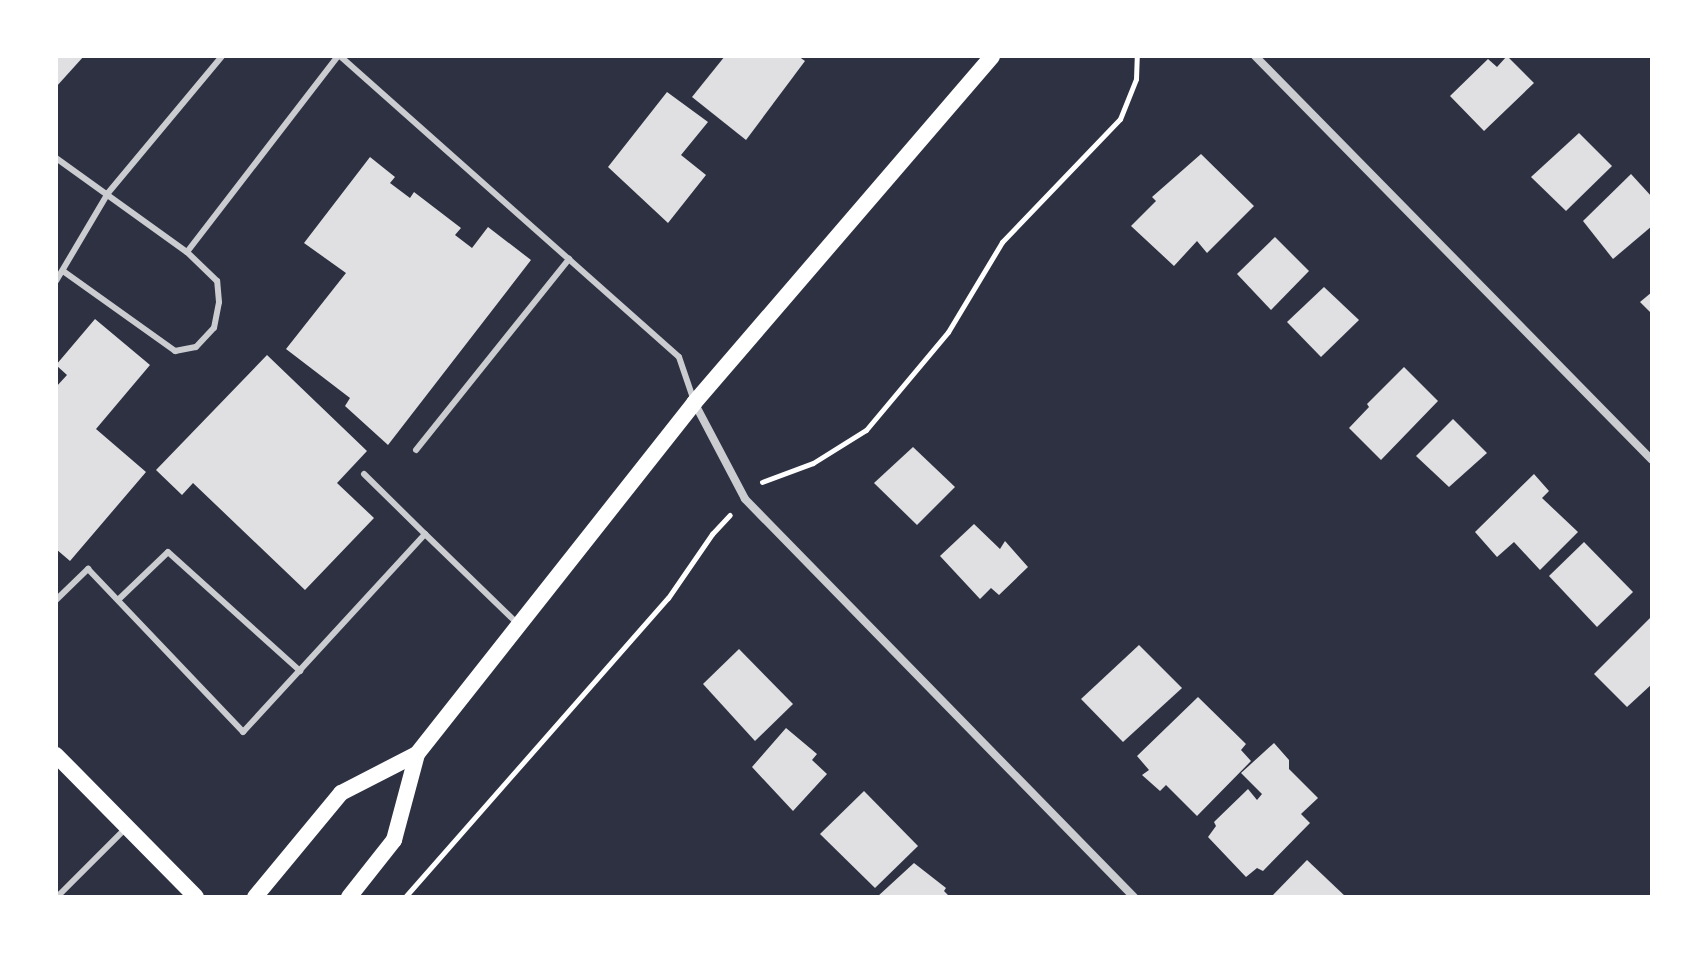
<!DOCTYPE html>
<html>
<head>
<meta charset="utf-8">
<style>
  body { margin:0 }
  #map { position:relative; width:1708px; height:953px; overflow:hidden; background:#2d3142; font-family:"Open Sans",sans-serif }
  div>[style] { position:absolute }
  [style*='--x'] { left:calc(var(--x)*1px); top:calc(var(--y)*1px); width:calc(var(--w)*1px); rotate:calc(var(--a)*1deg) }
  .building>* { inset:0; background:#e0e0e3 }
  .path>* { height:5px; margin:-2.5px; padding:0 2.5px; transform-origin:2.5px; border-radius:2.5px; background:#fff }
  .service>* { height:6px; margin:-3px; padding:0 3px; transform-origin:3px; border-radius:3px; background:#caccd0 }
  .minor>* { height:8px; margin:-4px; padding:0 4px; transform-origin:4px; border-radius:4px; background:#caccd0 }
  .secondary>* { height:16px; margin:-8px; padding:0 8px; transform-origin:8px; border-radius:8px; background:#fff }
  span { translate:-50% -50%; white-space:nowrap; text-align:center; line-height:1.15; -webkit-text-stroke:7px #fff; paint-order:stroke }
  .frame { position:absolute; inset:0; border:58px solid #fff; pointer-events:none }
</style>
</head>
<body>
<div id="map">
  <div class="building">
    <i style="clip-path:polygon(56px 56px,84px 56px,56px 87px)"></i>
    <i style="clip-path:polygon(725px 56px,798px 56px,805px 61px,746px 140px,692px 97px)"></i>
    <i style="clip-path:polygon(1507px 56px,1534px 83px,1484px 131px,1450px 96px,1488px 59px,1497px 67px)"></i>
    <i style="clip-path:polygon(667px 92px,708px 122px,681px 155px,706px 175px,668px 223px,608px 167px)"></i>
    <i style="clip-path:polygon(1579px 133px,1612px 166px,1566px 211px,1531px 177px)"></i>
    <i style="clip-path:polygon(1201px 154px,1254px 206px,1207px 253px,1197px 241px,1174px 266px,1131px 226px,1156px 201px,1152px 197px)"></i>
    <i style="clip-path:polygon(370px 157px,395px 177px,390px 183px,410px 198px,414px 192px,461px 228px,455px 235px,472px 248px,488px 227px,531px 260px,388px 445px,345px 406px,350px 398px,286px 349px,346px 273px,304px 243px)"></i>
    <i style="clip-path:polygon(1631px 174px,1652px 197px,1652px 226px,1613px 259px,1583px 221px)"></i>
    <i style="clip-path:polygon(1275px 237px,1309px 271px,1271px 310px,1237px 274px)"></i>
    <i style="clip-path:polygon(1324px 287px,1359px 320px,1321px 357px,1287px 322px)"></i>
    <i style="clip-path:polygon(1652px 292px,1652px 314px,1640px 302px)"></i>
    <i style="clip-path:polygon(95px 319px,150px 365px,96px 429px,146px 472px,70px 561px,56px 549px,56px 387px,67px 375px,56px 365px)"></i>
    <i style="clip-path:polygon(267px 355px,367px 451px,337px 483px,374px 518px,305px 590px,193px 483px,182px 495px,156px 470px)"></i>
    <i style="clip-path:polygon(1404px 367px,1438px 401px,1381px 460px,1349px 428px,1369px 407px,1367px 404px)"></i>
    <i style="clip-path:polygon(1453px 419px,1487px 453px,1449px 487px,1416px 456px)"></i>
    <i style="clip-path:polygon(913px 447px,955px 487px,917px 525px,874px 483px)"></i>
    <i style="clip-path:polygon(1534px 474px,1549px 491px,1542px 498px,1578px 532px,1540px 570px,1514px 542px,1497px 557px,1475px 532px)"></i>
    <i style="clip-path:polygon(974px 524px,1000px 549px,1005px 541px,1028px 567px,999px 595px,991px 588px,980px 599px,940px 556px)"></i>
    <i style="clip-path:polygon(1584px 542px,1633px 592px,1597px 627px,1549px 576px)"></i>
    <i style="clip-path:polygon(1652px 616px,1652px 684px,1627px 707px,1594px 674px)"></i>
    <i style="clip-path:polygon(1139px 645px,1182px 688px,1123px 742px,1081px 699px)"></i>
    <i style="clip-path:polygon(739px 649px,793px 704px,755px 741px,703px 684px)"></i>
    <i style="clip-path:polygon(1198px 697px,1246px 744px,1241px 750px,1251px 761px,1197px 816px,1166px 785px,1160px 791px,1142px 775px,1149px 770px,1137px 756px)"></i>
    <i style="clip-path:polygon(786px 728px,817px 754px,812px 760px,827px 774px,793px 811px,752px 767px)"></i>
    <i style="clip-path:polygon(1274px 743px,1289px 760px,1289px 769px,1318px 798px,1301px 814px,1310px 823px,1263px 871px,1257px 868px,1246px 877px,1208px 837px,1216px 826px,1214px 822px,1248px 789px,1257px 800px,1262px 794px,1241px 773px)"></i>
    <i style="clip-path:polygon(864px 791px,918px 846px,875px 888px,820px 834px)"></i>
    <i style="clip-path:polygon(1307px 860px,1346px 897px,1271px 897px)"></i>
    <i style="clip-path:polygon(914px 863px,946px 888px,944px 891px,950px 897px,877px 897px)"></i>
  </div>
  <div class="path">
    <i style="--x:762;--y:482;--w:54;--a:-20.4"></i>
    <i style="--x:813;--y:463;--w:62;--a:-31.9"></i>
    <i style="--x:866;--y:430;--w:128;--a:-50.1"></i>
    <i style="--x:948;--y:332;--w:105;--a:-59"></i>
    <i style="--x:1002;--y:242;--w:170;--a:-46.2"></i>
    <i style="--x:1120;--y:119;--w:43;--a:-68.2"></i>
    <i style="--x:1136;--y:79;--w:23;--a:-88"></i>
    <i style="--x:405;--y:897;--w:398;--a:-48.7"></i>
    <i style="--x:668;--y:598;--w:78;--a:-55.5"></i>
    <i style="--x:712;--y:534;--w:26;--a:-47"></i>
  </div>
  <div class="service">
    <i style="--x:340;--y:56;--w:453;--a:41.6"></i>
    <i style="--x:679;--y:357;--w:46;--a:71.2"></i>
    <i style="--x:56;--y:158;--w:161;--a:35.7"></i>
    <i style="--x:187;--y:252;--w:247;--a:-52.4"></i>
    <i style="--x:63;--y:271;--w:138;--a:35.5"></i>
    <i style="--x:175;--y:351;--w:21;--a:-11"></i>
    <i style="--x:196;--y:347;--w:26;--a:-47"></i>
    <i style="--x:214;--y:328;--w:26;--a:-79"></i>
    <i style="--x:219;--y:302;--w:21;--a:-95"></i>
    <i style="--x:217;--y:281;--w:42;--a:-136"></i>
    <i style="--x:56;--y:281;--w:102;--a:-59.4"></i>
    <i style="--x:108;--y:193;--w:178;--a:-50.2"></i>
    <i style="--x:416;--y:450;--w:245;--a:-51.3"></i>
    <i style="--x:364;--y:474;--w:86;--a:44.5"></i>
    <i style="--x:56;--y:600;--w:45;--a:-44.1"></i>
    <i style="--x:88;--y:569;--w:225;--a:46.4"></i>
    <i style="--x:243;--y:732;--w:269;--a:-47.4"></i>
    <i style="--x:425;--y:534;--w:131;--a:44.1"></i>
    <i style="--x:118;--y:600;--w:69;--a:-43.8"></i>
    <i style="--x:168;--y:552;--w:178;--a:42"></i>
    <i style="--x:57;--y:897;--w:96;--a:-45"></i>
  </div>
  <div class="minor">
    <i style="--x:1255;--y:56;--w:566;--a:45.5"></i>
    <i style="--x:695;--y:404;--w:107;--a:62.2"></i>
    <i style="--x:745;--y:499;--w:557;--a:45.66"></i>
  </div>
  <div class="secondary">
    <i style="--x:56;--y:755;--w:199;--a:45.4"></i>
    <i style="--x:255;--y:897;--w:135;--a:-50.4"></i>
    <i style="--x:341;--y:793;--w:85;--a:-27.2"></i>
    <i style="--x:349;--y:897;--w:73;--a:-51.7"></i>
    <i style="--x:394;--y:840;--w:89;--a:-75"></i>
    <i style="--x:417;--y:754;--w:447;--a:-51.7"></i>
    <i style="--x:694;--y:403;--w:457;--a:-49.3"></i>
  </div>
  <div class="frame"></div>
</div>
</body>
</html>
